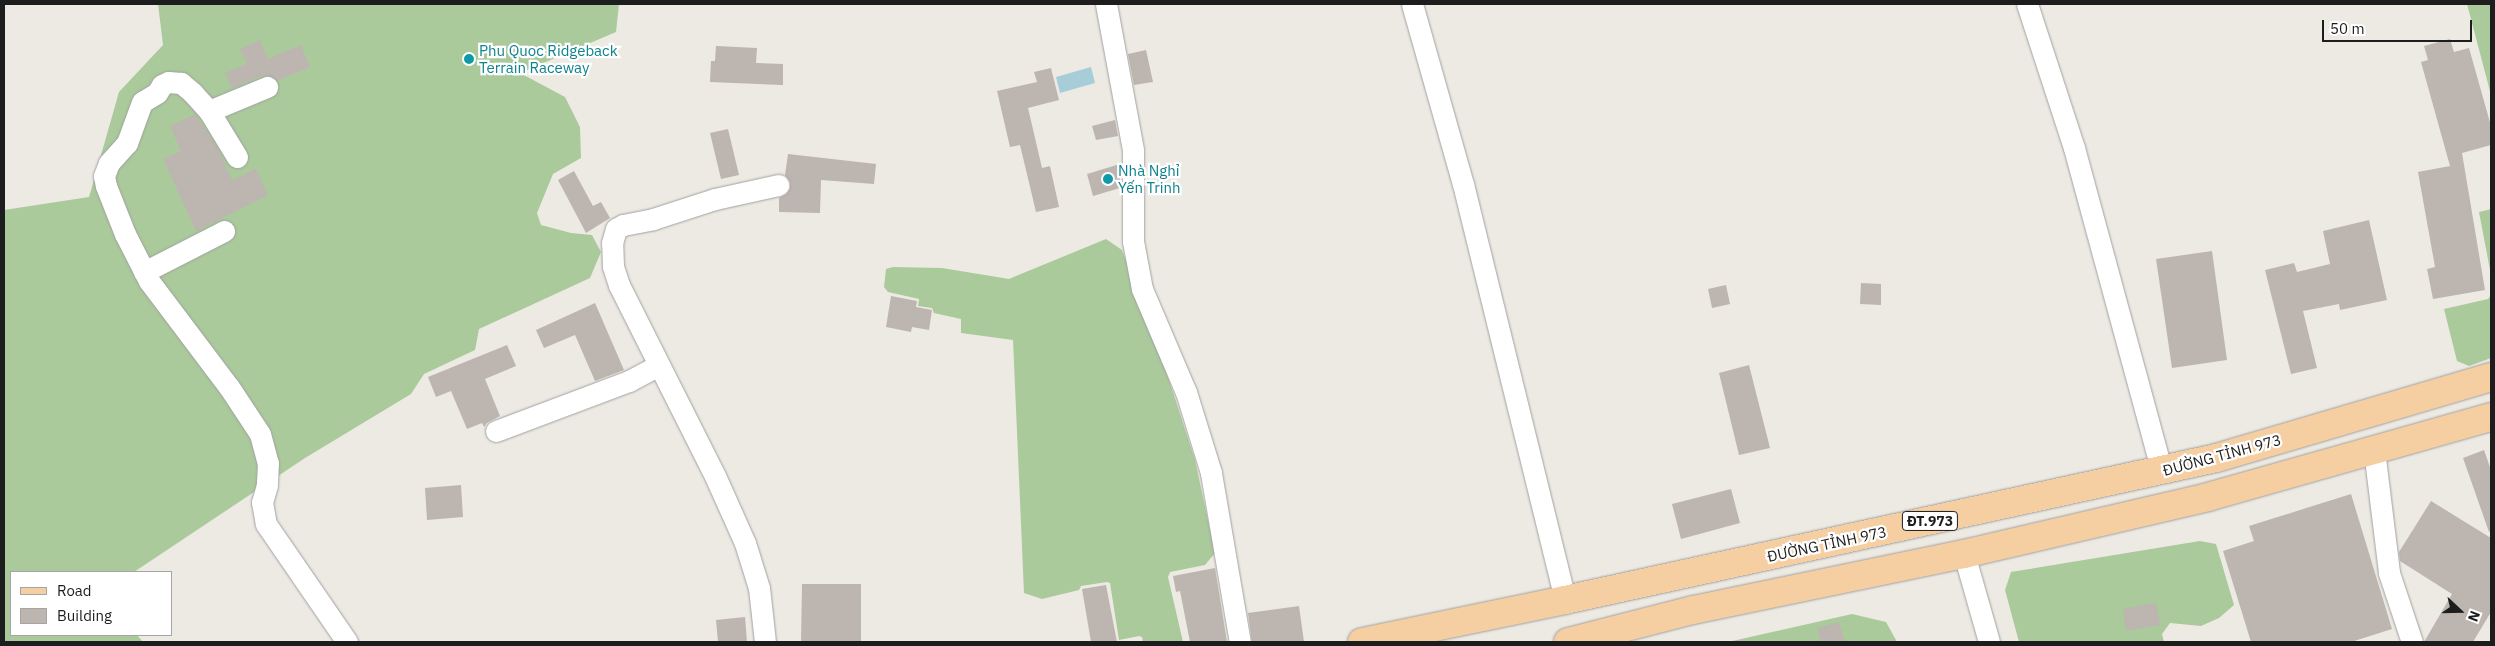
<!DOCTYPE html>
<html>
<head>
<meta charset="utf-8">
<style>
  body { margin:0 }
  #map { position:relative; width:2495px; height:646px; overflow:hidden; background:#edeae3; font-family:"IBM Plex Sans",sans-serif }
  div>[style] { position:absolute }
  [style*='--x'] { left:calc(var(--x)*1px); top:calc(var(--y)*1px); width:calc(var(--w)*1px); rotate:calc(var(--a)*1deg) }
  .forest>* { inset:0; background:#aaca9b }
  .water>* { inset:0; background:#a7ced8 }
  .building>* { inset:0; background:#bdb5b0 }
  .roads { filter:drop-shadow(0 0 1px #a1a1a1) drop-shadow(0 0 1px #a1a1a1) }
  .minor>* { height:21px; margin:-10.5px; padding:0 10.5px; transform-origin:10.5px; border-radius:10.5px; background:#fff }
  .primary>* { height:28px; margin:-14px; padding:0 14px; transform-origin:14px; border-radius:14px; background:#f5cea1 }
  .dots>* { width:14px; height:14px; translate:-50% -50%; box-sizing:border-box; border:2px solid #fff; border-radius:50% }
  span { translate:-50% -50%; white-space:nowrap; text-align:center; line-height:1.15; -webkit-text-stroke:4.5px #fff; paint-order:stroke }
  .shield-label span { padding:1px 4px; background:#fff; border:1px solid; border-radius:4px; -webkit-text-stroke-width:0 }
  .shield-label { font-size:14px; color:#1d1d1d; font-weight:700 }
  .culture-label { font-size:15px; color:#0d838f }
  .left { translate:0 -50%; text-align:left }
  .street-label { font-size:15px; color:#1d1d1d }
  .frame { position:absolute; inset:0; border:5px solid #1d1d1d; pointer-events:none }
  .legend { position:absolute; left:10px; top:571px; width:162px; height:65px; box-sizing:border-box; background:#fff; border:1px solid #a5a5a5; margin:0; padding:6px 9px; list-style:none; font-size:15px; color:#1d1d1d }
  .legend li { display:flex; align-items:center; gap:10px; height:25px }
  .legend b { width:25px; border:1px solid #a5a5a5 }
  .north { position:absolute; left:2435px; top:586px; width:50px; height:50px; -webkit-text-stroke:4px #fff; paint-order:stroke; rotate:111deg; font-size:14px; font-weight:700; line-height:20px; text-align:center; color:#1d1d1d }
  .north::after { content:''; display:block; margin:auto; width:18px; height:22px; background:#1d1d1d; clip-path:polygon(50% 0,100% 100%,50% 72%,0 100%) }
  .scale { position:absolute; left:2322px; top:20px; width:150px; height:22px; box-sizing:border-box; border:2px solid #1d1d1d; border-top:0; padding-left:6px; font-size:15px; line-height:18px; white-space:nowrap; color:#1d1d1d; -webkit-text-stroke:4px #fff; paint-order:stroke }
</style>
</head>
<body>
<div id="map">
  <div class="forest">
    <i style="clip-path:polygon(158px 4px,619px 4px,616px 32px,520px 73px,565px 97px,580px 127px,581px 158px,553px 174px,537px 213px,541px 225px,571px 233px,592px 235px,601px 252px,590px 278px,479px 329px,475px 350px,424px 374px,411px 394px,305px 458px,134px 572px,11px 572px,11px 635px,137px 635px,143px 642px,4px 642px,4px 210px,89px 197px,119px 92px,163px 45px)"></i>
    <i style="clip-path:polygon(2467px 4px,2491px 4px,2491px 95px)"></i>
    <i style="clip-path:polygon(2491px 209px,2491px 275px,2479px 212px)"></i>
    <i style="clip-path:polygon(1106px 239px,1122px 250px,1158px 346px,1195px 460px,1215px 553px,1205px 565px,1170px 572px,1168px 577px,1183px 642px,1143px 642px,1142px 637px,1139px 636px,1119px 640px,1110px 583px,1107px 582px,1081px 586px,1079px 590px,1042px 599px,1024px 593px,1013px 340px,961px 333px,961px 319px,934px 313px,932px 308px,918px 306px,919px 299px,888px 292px,884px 287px,886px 269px,893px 267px,942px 268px,1009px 279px)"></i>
    <i style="clip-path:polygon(2491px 295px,2491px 358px,2469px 366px,2457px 361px,2444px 309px,2488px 299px)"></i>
    <i style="clip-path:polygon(2200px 541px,2216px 544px,2234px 605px,2219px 618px,2201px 626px,2170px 623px,2162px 634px,2164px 642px,2019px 642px,2005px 590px,2011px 572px)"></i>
    <i style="clip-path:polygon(1852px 614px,1886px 622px,1897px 642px,1728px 642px)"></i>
  </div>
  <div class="water">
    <i style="clip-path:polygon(1091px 67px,1095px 83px,1060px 93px,1056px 77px)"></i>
  </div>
  <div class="building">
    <i style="clip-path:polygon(2450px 39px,2454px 52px,2469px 48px,2491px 126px,2491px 145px,2462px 153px,2485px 290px,2433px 299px,2427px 269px,2435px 267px,2418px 172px,2450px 166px,2421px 62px,2428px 60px,2424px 46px)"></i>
    <i style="clip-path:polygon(260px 40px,268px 59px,301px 45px,310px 67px,277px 81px,269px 75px,263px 75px,232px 88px,225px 73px,247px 64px,240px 49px)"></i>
    <i style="clip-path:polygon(716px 46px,757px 48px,756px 63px,783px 64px,783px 85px,710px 82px,711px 61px,715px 61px)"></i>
    <i style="clip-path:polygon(1146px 50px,1153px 82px,1134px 85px,1128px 54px)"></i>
    <i style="clip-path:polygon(1051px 68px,1059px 100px,1028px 108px,1042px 168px,1050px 166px,1059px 207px,1036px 212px,1020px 145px,1010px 147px,997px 91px,1037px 82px,1034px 72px)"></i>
    <i style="clip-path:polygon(195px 114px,217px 147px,232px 180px,256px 169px,268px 195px,196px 231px,163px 159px,181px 151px,170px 126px)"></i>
    <i style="clip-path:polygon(1115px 120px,1118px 136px,1096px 140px,1092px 126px)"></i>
    <i style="clip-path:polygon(728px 129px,739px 175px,721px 179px,710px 133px)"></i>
    <i style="clip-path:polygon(788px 154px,876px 164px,874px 184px,821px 180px,820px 213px,779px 212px,779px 198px,786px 194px,790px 188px,790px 182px,785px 175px)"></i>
    <i style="clip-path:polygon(1120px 164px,1120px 188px,1093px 196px,1087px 174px)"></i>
    <i style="clip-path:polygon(574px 171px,593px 206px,601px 202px,610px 218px,586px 233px,558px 180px)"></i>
    <i style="clip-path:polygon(2369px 220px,2387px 300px,2340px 310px,2339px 304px,2303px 311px,2317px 368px,2291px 374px,2265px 270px,2294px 263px,2297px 272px,2330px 264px,2323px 231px)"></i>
    <i style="clip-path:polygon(2212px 251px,2227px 360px,2172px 368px,2156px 259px)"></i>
    <i style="clip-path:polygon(1861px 283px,1881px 284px,1881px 305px,1860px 304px)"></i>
    <i style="clip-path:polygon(1726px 285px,1730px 304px,1712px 308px,1708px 289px)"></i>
    <i style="clip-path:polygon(891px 296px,917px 301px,916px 307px,932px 310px,929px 330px,912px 327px,911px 332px,886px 327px)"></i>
    <i style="clip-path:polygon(595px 303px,624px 370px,595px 381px,575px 335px,544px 348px,536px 330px)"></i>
    <i style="clip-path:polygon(507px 345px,516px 366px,485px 379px,500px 416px,487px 423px,484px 427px,482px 423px,467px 429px,451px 391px,436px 397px,428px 377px)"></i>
    <i style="clip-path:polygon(1749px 365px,1770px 448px,1739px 455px,1719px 373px)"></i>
    <i style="clip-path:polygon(2484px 450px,2491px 470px,2491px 531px,2489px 532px,2463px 458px)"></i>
    <i style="clip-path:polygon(461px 485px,463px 517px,427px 520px,425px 488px)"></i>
    <i style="clip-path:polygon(1731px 489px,1740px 523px,1681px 539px,1672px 504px)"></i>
    <i style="clip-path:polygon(2351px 494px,2392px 629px,2351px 642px,2251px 642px,2223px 551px,2254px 541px,2249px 526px)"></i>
    <i style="clip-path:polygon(2431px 501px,2491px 538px,2491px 612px,2473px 642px,2424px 642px,2452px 594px,2400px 561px,2399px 552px)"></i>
    <i style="clip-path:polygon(1215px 568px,1227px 642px,1190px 642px,1180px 591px,1176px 592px,1173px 576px)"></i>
    <i style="clip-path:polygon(802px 584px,861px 584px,861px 642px,801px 642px)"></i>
    <i style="clip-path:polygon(1106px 585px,1117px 642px,1091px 642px,1082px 589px)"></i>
    <i style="clip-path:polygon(2156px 603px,2160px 625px,2126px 631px,2123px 609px)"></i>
    <i style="clip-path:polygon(1299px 606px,1304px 642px,1252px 642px,1248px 613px)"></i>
    <i style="clip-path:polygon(745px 617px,747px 642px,718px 642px,716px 620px)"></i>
    <i style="clip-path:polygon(1839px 622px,1845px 642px,1821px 642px,1817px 628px)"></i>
  </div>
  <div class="roads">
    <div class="minor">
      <i style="--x:1106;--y:4;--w:148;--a:79.5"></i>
      <i style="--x:1133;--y:150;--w:91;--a:90"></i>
      <i style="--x:1133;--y:241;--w:49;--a:79.4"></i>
      <i style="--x:1142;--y:289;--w:112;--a:66.9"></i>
      <i style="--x:1186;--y:392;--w:85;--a:72.8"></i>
      <i style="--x:1211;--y:473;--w:171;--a:80.3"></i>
      <i style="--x:1412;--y:4;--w:187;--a:74.2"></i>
      <i style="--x:1463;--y:184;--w:428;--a:76.2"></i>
      <i style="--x:2027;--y:4;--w:151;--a:71.9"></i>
      <i style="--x:2074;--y:148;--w:335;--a:74.8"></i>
      <i style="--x:209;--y:111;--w:63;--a:-22.5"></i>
      <i style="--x:237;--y:157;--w:54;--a:-121.3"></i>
      <i style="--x:209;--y:111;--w:24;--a:-132"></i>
      <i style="--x:193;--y:93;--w:16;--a:-140"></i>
      <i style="--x:181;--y:83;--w:13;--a:-176"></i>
      <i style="--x:168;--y:82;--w:7;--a:153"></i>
      <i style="--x:162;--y:85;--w:9;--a:122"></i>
      <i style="--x:157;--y:93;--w:17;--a:149"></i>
      <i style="--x:142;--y:102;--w:44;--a:110.1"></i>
      <i style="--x:127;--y:143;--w:27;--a:132"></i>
      <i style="--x:109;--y:163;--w:14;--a:111"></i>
      <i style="--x:104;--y:176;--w:10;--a:79"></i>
      <i style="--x:106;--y:186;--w:52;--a:68.4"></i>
      <i style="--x:125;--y:234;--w:53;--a:62.9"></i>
      <i style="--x:149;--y:281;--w:133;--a:53"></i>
      <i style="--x:229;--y:387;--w:56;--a:56.6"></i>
      <i style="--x:260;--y:434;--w:30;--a:75"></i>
      <i style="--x:268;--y:463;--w:22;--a:93"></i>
      <i style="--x:267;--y:485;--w:18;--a:106"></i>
      <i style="--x:262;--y:502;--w:22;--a:80"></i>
      <i style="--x:266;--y:524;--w:143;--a:55.5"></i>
      <i style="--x:144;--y:272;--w:90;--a:-27.1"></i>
      <i style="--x:496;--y:431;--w:142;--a:-20.6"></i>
      <i style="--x:629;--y:381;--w:34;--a:-28"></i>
      <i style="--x:2374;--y:450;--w:124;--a:83"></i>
      <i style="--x:2389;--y:573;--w:73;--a:71.6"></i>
      <i style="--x:1964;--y:554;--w:91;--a:74.1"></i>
      <i style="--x:765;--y:642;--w:54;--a:-96.3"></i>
      <i style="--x:759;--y:588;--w:47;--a:-107.3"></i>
      <i style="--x:745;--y:543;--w:73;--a:-114.1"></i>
      <i style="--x:715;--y:476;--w:214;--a:-116.7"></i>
      <i style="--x:619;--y:285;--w:20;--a:-108"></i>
      <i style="--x:613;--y:266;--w:23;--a:-92"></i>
      <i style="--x:612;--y:243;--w:15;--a:-74"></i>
      <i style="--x:616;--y:229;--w:8;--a:-30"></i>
      <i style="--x:623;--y:225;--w:31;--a:-11"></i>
      <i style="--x:653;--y:219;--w:65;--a:-17.9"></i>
      <i style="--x:715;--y:199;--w:65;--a:-12.5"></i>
    </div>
    <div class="primary">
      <i style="--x:1362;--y:642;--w:207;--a:-11.7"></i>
      <i style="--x:1565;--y:600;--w:666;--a:-12.3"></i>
      <i style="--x:2216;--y:458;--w:287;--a:-16.4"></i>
      <i style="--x:1568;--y:642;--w:129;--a:-14.4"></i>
      <i style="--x:1693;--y:610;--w:277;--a:-11.7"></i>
      <i style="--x:1964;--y:554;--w:251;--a:-13.1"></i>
      <i style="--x:2208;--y:497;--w:294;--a:-15.8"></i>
    </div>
  </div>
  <div class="dots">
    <i style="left:469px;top:59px;background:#0f9aa8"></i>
    <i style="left:1108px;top:179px;background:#0f9aa8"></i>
  </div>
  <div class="shield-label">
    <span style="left:1930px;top:521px">ĐT.973</span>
  </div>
  <div class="culture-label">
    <span class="left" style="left:479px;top:59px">Phu Quoc Ridgeback<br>Terrain Raceway</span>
    <span class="left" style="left:1118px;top:179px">Nhà Nghỉ<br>Yến Trinh</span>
  </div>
  <div class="street-label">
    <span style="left:2222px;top:455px;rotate:-15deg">ĐƯỜNG TỈNH 973</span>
    <span style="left:1827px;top:544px;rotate:-12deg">ĐƯỜNG TỈNH 973</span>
  </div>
  <div class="frame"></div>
  <ul class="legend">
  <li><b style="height:6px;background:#f5cea1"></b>Road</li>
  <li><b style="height:14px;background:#bdb5b0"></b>Building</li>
  </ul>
  <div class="north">N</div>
  <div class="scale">50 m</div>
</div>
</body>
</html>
